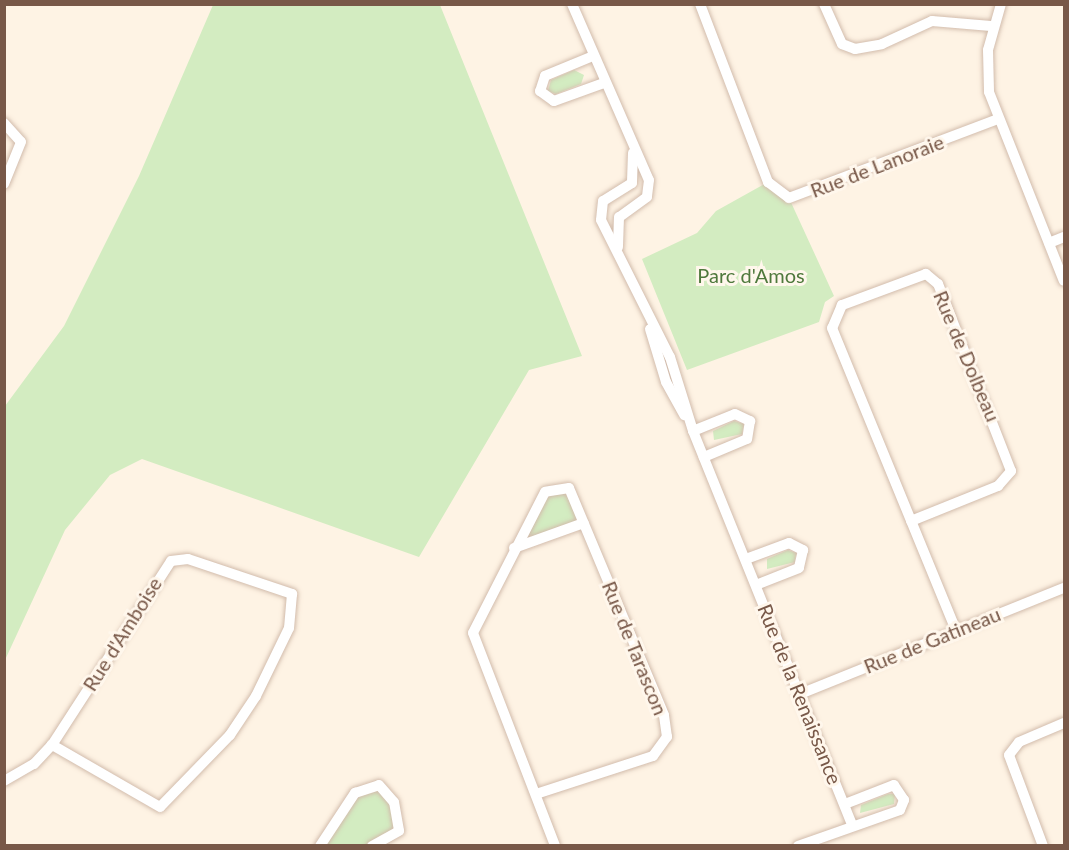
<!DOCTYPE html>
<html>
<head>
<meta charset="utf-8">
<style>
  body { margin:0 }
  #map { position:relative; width:1069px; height:850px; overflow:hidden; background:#fef3e4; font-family:Lato,sans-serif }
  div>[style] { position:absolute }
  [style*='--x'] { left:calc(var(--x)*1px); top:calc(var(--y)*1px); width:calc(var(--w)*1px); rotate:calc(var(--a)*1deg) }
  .green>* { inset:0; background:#d3ecc1 }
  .roads { filter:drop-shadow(0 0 2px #d2bcac) drop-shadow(0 0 2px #d2bcac) }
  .minor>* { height:10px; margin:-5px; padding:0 5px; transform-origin:5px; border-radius:5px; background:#fff }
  span { translate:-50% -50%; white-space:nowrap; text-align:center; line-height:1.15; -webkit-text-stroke:6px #fff7ec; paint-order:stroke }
  .street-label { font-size:20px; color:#785848 }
  .park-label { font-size:20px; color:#4f793c }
  .frame { position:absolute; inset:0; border:6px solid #785848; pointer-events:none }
</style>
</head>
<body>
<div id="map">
  <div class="green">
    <i style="clip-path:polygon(213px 5px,440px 5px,582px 356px,529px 370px,419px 557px,142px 459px,110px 475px,65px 530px,5px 660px,5px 406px,64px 326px,139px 176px)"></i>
    <i style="clip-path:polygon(574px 70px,584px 75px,581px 84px,556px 94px,548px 91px,551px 80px)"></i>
    <i style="clip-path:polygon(768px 182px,789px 198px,834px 296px,825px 302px,819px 322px,687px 370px,642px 259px,697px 233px,716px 211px)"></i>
    <i style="clip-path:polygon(734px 421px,744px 424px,742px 434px,714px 440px,713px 431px)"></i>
    <i style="clip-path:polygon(569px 488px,584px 523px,514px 548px,545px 492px)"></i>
    <i style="clip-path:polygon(788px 550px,796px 553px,795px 562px,767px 569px,767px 559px)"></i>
    <i style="clip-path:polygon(368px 785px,389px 791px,399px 831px,372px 845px,320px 846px)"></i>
    <i style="clip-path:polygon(888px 794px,895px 794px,894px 804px,860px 813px,861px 805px)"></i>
  </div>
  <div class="roads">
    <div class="minor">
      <i style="--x:572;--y:4;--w:192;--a:66.4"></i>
      <i style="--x:649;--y:180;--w:17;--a:97"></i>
      <i style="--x:647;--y:197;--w:34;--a:144"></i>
      <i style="--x:619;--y:217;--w:30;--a:92"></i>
      <i style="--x:700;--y:4;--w:191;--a:69.1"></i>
      <i style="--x:768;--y:182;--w:26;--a:37"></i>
      <i style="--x:789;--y:198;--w:223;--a:-20.7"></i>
      <i style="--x:824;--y:4;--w:44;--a:65.8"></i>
      <i style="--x:842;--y:44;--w:14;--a:21"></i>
      <i style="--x:855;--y:49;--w:27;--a:-10"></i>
      <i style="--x:882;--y:44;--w:55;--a:-24.7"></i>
      <i style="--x:932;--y:21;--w:59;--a:4.8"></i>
      <i style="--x:1001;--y:4;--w:48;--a:105.8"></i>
      <i style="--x:988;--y:50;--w:42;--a:88.6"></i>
      <i style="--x:989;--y:92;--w:203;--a:68.4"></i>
      <i style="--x:593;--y:56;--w:52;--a:157.4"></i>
      <i style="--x:545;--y:76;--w:16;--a:108"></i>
      <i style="--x:540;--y:91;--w:17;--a:36"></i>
      <i style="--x:554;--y:101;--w:53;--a:-19.8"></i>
      <i style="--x:4;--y:123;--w:25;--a:48"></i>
      <i style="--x:21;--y:142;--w:45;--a:112"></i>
      <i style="--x:633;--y:153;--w:30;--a:92"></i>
      <i style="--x:632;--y:183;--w:34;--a:148"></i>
      <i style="--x:603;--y:201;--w:19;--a:96"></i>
      <i style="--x:601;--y:220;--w:153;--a:63.3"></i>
      <i style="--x:670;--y:357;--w:77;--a:72.7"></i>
      <i style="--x:693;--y:431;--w:424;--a:68"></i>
      <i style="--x:1049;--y:243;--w:16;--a:-22"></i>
      <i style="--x:650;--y:329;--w:55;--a:73.2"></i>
      <i style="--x:666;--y:382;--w:38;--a:61"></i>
      <i style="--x:693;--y:431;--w:45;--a:-22"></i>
      <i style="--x:735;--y:414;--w:17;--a:25"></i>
      <i style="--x:750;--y:421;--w:18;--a:99"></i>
      <i style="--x:747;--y:439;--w:47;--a:157.3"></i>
      <i style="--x:911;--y:521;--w:94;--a:-21.9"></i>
      <i style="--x:998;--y:486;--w:20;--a:-49"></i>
      <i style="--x:1011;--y:471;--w:201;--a:-111.3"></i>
      <i style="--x:938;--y:284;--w:16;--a:-140"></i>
      <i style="--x:926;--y:274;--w:90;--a:159.7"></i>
      <i style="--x:842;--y:305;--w:25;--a:113"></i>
      <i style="--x:832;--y:328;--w:326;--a:67.7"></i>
      <i style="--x:514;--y:548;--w:74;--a:-19.7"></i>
      <i style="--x:746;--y:559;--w:46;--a:-20.4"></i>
      <i style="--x:789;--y:543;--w:16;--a:27"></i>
      <i style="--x:803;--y:550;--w:18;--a:103"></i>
      <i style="--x:799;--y:568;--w:46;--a:158.4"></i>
      <i style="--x:800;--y:694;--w:284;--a:-21.9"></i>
      <i style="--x:4;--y:781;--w:34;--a:-30"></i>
      <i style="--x:34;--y:764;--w:26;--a:-47"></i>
      <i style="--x:52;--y:745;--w:219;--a:-57.1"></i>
      <i style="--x:171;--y:561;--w:17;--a:-7"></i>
      <i style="--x:188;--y:559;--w:110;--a:18.6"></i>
      <i style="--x:292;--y:594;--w:34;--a:95"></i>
      <i style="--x:289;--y:628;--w:76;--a:115.9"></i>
      <i style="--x:256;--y:696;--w:47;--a:123.7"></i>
      <i style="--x:230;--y:735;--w:100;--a:134.2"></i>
      <i style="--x:160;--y:807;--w:125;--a:-150.1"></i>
      <i style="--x:536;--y:794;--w:123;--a:-18"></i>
      <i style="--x:653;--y:756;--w:24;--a:-54"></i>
      <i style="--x:667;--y:737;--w:22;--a:-98"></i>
      <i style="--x:664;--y:715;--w:246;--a:-112.7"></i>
      <i style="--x:569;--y:488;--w:24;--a:171"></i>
      <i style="--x:545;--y:492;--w:158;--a:117.1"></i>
      <i style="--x:473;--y:633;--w:228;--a:68.9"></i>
      <i style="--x:320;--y:846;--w:64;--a:-56.6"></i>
      <i style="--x:355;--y:793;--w:25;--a:-18"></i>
      <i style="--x:379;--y:785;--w:23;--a:49"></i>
      <i style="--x:394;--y:802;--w:29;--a:80"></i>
      <i style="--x:399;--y:831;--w:31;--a:151"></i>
      <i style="--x:798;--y:846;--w:108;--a:-19.4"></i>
      <i style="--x:900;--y:810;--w:11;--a:-68"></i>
      <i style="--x:904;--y:800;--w:18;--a:-124"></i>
      <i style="--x:894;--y:785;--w:53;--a:158.8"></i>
      <i style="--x:1043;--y:846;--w:97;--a:-110.5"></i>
      <i style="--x:1009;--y:755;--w:16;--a:-52"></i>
      <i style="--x:1019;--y:742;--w:49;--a:-22.9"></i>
    </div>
  </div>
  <div class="street-label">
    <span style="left:877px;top:166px;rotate:-21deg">Rue de Lanoraie</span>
    <span style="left:967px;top:356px;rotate:67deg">Rue de Dolbeau</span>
    <span style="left:122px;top:634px;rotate:-58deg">Rue d'Amboise</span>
    <span style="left:932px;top:640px;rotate:-22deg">Rue de Gatineau</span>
    <span style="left:635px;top:648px;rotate:68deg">Rue de Tarascon</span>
    <span style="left:800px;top:694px;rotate:68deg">Rue de la Renaissance</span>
  </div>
  <div class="park-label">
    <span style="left:751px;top:275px">Parc d'Amos</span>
  </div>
  <div class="frame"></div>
</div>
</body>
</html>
